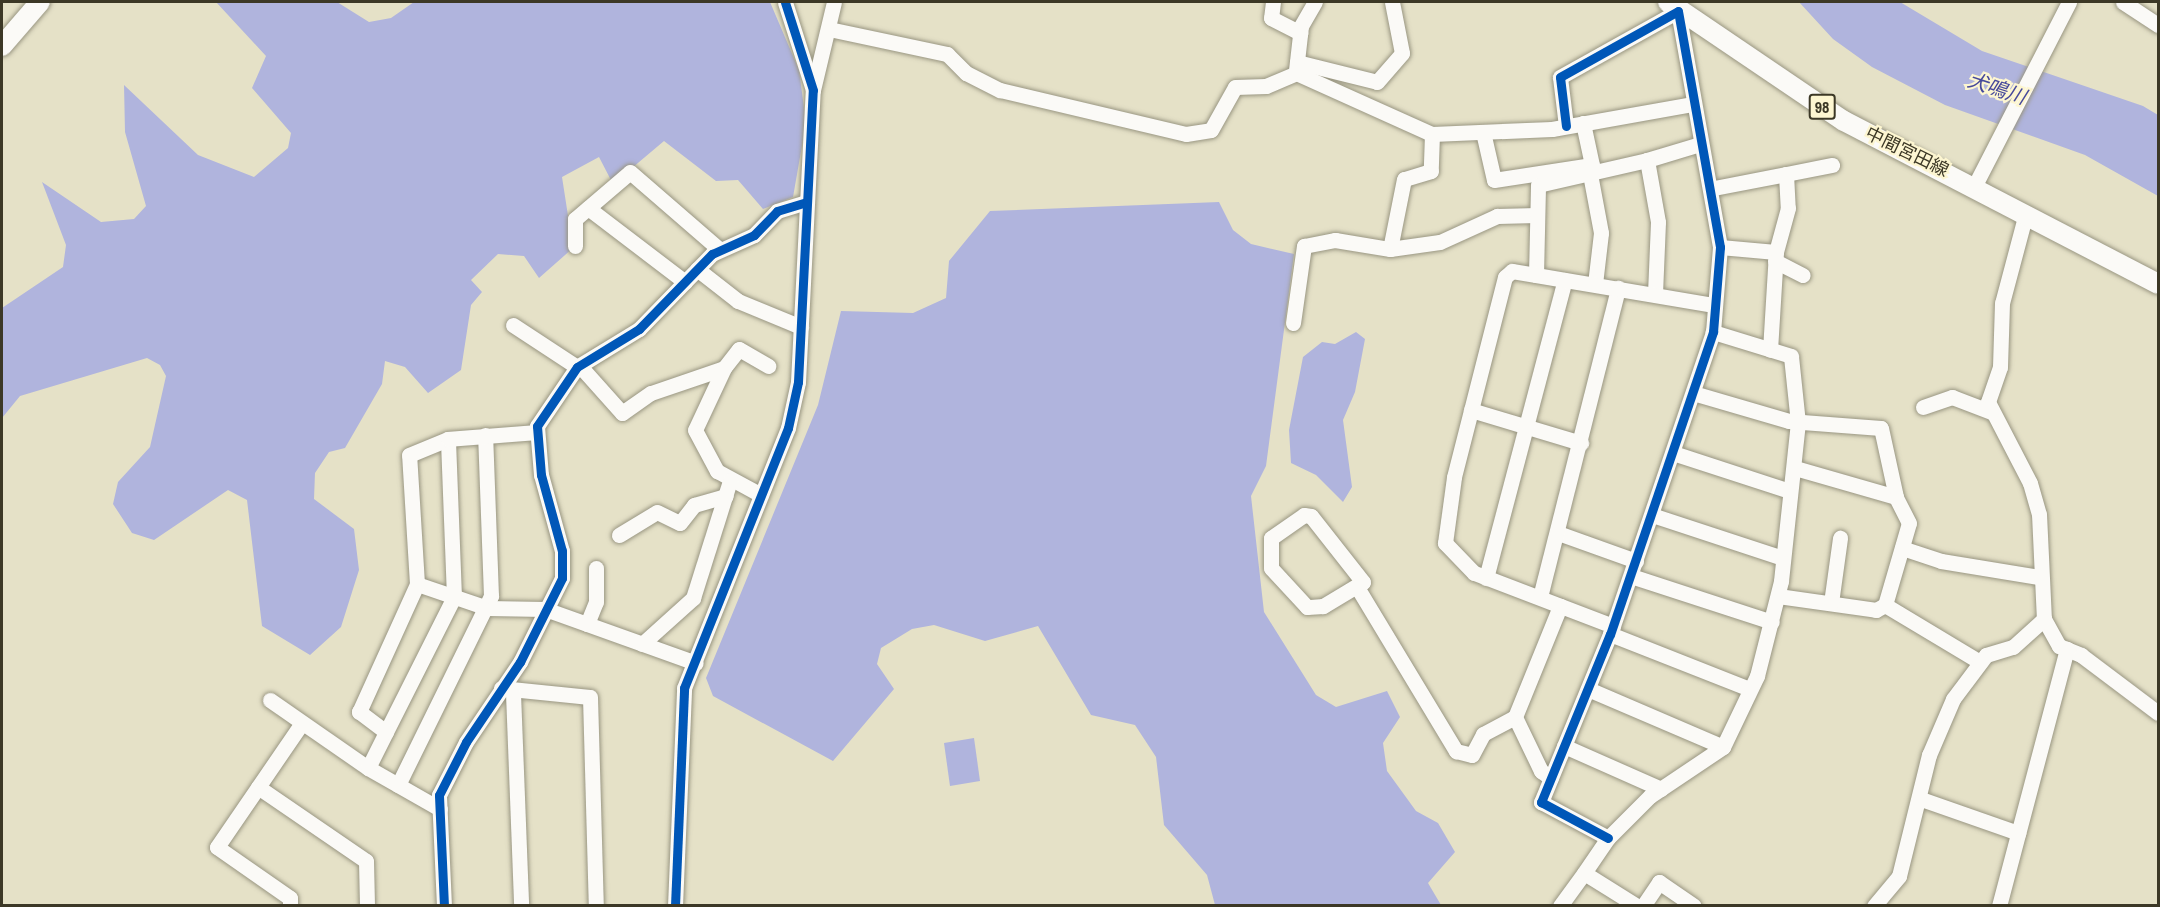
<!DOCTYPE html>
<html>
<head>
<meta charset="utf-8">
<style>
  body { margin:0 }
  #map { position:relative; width:2160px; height:907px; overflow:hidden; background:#e5e1c7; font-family:"Archivo Narrow","Noto Sans JP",sans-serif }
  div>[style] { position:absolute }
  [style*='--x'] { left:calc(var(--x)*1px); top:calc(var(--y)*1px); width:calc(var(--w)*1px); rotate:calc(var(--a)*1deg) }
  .water>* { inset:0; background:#b0b4dd }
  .roads { filter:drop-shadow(0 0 2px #999682) drop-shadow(0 0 2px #999682) }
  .minor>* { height:15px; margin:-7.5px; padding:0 7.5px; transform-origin:7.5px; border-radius:7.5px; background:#fbfaf7 }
  .major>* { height:20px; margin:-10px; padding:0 10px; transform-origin:10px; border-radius:10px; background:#fbfaf7 }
  .cycleway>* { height:9px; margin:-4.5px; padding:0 4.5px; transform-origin:4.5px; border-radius:4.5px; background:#0057b8 }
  span { translate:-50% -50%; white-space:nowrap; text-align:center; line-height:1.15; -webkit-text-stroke:4.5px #fdf6d1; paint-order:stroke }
  .shield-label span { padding:2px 4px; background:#fdf6d1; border:2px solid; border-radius:4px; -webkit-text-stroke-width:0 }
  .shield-label { font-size:16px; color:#3c3826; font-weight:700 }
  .street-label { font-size:18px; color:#3c3826 }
  .water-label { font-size:20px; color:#46499b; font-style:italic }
  .frame { position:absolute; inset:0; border:3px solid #3c3826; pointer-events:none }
</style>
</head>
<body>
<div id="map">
  <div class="water">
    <i style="clip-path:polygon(216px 2px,337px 2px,369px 22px,391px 18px,414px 2px,770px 2px,799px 70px,806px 123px,793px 197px,763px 209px,738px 180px,716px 181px,664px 141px,613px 184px,599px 157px,562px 177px,573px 248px,539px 278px,524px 256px,498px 254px,471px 280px,482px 292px,471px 305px,461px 370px,428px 393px,405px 367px,385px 361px,382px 384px,345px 448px,329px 452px,315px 473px,314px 499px,354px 529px,359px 570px,341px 627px,310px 655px,262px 626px,247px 500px,228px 490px,154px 540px,132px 533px,113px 504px,118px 482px,150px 447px,166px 376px,160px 365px,147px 358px,20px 396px,2px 418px,2px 308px,63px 267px,66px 245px,42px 182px,101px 222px,134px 219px,146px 206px,125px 132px,124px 85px,198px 155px,254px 177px,288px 148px,291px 133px,252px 88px,266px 56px)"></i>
    <i style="clip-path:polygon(1799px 2px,1900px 2px,1982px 51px,2143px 106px,2158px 115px,2158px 196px,2085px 155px,1945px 105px,1872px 67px,1833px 39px)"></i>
    <i style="clip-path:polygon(1219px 202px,1233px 230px,1251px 244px,1294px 254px,1266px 466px,1251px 496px,1264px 612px,1316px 695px,1336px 707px,1387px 691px,1400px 717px,1383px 743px,1387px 771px,1416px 811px,1438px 823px,1455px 852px,1428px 883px,1441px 905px,1215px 905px,1207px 875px,1164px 825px,1156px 757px,1135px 725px,1091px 715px,1038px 626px,985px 641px,934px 625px,912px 629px,881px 648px,877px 664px,894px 689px,833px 761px,713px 696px,706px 678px,818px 405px,841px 311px,913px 313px,946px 298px,949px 261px,990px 211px)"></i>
    <i style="clip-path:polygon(1356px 332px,1365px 339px,1355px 392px,1343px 420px,1352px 487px,1343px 502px,1316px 475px,1291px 463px,1289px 430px,1303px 357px,1322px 342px,1335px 344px)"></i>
    <i style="clip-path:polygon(974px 738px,980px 781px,950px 786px,944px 743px)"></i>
  </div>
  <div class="roads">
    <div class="minor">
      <i style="--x:1273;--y:2;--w:16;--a:97"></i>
      <i style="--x:1271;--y:18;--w:33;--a:27"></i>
      <i style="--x:2123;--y:2;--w:42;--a:33.3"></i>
      <i style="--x:829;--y:29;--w:121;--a:12"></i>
      <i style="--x:947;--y:54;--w:27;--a:45"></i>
      <i style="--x:966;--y:73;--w:38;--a:27"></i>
      <i style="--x:1000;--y:90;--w:191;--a:13.3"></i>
      <i style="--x:1186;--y:134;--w:25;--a:-9"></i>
      <i style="--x:1211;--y:130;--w:49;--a:-60.8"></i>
      <i style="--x:1235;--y:87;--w:31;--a:-2"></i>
      <i style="--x:1266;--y:86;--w:33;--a:-23"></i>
      <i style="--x:1296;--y:73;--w:149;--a:24.2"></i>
      <i style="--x:1432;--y:134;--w:120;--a:-2.4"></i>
      <i style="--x:1552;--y:129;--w:142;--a:-10.1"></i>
      <i style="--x:1297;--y:62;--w:82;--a:14"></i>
      <i style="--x:1377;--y:82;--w:38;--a:-49"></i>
      <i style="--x:1402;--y:53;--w:52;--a:-101.1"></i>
      <i style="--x:1296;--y:70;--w:44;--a:-83.5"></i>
      <i style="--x:1301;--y:26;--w:28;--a:-60"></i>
      <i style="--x:813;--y:90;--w:90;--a:-76.6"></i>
      <i style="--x:1566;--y:126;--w:49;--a:-97"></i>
      <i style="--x:1560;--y:77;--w:135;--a:-29.2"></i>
      <i style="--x:1678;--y:11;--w:240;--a:79.9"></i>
      <i style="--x:1720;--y:247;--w:85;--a:94.7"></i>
      <i style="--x:1713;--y:332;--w:319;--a:108.8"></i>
      <i style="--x:1610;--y:634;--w:182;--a:112.3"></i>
      <i style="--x:1541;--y:802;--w:76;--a:28.2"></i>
      <i style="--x:1483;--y:132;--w:49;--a:77.1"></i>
      <i style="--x:1494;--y:180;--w:99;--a:-8.7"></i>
      <i style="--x:1592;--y:165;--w:43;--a:-102.1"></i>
      <i style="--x:1432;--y:134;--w:37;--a:92"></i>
      <i style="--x:1431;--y:171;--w:28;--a:163"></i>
      <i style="--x:1404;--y:179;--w:71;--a:101.3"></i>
      <i style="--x:1390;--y:249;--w:50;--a:-8"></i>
      <i style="--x:1440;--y:242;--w:63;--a:-24.5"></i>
      <i style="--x:1497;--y:216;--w:40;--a:-1.4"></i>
      <i style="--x:1647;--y:160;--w:55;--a:-16.8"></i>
      <i style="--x:1590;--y:174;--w:60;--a:79.4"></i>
      <i style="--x:1601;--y:233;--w:51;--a:96.7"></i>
      <i style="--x:1786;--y:174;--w:47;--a:-11.1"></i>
      <i style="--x:1975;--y:185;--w:206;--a:-62.8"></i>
      <i style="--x:1714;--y:188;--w:73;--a:-11"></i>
      <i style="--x:1786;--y:174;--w:34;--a:87"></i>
      <i style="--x:1788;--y:208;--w:46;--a:105.3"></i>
      <i style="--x:588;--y:208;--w:122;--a:37.3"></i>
      <i style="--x:2026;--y:213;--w:93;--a:104.9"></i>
      <i style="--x:2002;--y:303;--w:64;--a:91.8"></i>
      <i style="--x:2000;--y:367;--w:37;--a:109"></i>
      <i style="--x:1988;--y:402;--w:91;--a:62.6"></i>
      <i style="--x:2030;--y:483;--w:32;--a:74"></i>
      <i style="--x:2039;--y:514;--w:105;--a:87.3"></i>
      <i style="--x:2044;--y:619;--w:31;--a:61"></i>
      <i style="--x:2059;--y:646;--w:24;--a:22"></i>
      <i style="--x:2081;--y:655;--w:96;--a:37"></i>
      <i style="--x:575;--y:246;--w:27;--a:-90"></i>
      <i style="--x:575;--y:219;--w:72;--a:-40.5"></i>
      <i style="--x:630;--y:172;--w:118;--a:40.9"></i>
      <i style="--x:1720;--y:247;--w:56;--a:5.1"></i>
      <i style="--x:1776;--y:252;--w:98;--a:93.5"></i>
      <i style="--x:1775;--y:261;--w:31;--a:27"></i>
      <i style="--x:697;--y:269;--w:52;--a:38"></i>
      <i style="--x:738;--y:301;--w:68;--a:22.4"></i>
      <i style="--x:1536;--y:275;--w:90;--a:-88.7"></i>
      <i style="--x:1538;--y:185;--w:112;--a:-12.9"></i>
      <i style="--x:1647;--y:160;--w:63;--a:79.9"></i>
      <i style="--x:1658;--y:222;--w:72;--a:92.4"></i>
      <i style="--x:1293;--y:323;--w:78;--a:-81.9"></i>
      <i style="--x:1304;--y:246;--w:32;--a:-11"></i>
      <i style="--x:1335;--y:240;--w:56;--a:9.3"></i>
      <i style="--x:513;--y:325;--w:77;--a:33.3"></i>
      <i style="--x:580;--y:366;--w:63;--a:48.2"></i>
      <i style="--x:622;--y:413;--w:35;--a:-35"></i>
      <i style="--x:651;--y:393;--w:77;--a:-18.9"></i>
      <i style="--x:724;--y:368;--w:24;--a:-52"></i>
      <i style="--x:739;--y:349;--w:34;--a:30"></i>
      <i style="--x:724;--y:368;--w:68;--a:115.1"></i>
      <i style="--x:695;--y:430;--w:47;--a:61.8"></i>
      <i style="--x:717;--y:471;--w:50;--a:28.6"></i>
      <i style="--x:1693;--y:393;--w:100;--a:16.3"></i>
      <i style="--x:1789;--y:421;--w:92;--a:4.4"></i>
      <i style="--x:1881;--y:428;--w:71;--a:77.7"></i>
      <i style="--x:1896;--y:497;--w:105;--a:-164"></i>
      <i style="--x:1923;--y:407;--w:31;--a:-19"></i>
      <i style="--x:1952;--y:397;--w:42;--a:21"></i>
      <i style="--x:1471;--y:410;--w:115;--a:16.7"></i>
      <i style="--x:1673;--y:453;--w:123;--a:18"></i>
      <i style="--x:1304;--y:515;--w:7;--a:8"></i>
      <i style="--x:1311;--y:516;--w:84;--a:51.8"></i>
      <i style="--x:1363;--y:582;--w:47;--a:149"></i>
      <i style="--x:1323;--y:606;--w:16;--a:176"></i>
      <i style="--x:1307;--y:607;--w:53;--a:-132.7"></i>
      <i style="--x:1271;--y:568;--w:30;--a:-90"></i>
      <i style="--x:1271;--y:538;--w:40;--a:-34.9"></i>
      <i style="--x:1652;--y:515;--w:138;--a:18.2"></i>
      <i style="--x:1558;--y:533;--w:83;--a:19.7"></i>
      <i style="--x:619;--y:535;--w:44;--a:-31.2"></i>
      <i style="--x:657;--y:512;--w:25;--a:26"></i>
      <i style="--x:680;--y:523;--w:23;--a:-52"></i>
      <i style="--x:694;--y:505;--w:33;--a:-16"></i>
      <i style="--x:1902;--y:548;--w:41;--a:18.4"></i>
      <i style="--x:1941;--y:561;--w:99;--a:9.3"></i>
      <i style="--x:1631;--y:576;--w:148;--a:18.1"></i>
      <i style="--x:1486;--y:578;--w:308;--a:-75.2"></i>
      <i style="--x:417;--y:584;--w:74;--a:18.9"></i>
      <i style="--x:487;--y:608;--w:58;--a:1"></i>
      <i style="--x:545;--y:609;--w:160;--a:19.7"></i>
      <i style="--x:1357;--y:587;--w:192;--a:58.9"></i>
      <i style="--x:1456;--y:751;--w:16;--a:14"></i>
      <i style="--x:1472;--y:755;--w:24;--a:-62"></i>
      <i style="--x:1483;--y:734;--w:36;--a:-28"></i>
      <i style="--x:1515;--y:717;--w:60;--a:64.3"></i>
      <i style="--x:1541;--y:771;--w:12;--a:35"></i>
      <i style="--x:1778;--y:596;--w:99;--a:8.1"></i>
      <i style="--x:1876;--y:610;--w:10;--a:-29"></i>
      <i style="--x:1885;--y:605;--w:85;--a:-73.7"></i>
      <i style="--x:1909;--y:523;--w:29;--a:-117"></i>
      <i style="--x:1540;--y:597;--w:319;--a:-75.8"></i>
      <i style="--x:1831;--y:603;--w:66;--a:-82.1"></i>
      <i style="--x:1885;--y:605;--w:111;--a:31"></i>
      <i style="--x:587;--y:624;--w:24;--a:-68"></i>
      <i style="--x:596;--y:602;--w:34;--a:-90"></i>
      <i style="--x:1613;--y:626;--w:149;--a:-159.1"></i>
      <i style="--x:1474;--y:573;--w:42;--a:-134"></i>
      <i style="--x:1445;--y:543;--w:67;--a:-82.2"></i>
      <i style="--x:1454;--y:477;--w:206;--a:-75.7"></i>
      <i style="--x:1505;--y:277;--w:9;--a:-41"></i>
      <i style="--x:1512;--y:271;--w:205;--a:9.6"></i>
      <i style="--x:1610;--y:634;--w:147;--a:21.5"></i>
      <i style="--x:642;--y:644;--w:69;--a:-42"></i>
      <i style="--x:693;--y:598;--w:123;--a:-72.5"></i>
      <i style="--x:501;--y:688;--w:89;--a:5.8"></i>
      <i style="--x:590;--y:697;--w:209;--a:88.4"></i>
      <i style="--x:1588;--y:689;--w:147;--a:23.2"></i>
      <i style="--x:513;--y:693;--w:213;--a:87.8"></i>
      <i style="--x:270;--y:700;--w:119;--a:34.8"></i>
      <i style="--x:1515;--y:717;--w:120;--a:-67.9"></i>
      <i style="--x:386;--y:732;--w:151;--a:-63.3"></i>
      <i style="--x:454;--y:597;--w:158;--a:-92.2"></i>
      <i style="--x:1564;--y:746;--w:106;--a:23.9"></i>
      <i style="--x:398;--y:785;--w:211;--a:-63.8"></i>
      <i style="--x:491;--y:596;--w:161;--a:-92.1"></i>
      <i style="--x:258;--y:787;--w:131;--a:34.4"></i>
      <i style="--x:366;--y:861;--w:45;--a:88.7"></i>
      <i style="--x:1921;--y:799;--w:103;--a:19.3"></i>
      <i style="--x:440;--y:809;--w:83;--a:-150.3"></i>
      <i style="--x:368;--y:768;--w:40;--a:-63.4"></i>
      <i style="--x:386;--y:732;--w:34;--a:-143"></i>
      <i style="--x:359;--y:712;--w:141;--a:-65.6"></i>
      <i style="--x:417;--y:584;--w:129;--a:-93.5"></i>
      <i style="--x:409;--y:455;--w:42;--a:-22.3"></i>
      <i style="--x:448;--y:439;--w:88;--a:-4.5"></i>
      <i style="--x:290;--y:906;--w:8;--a:-90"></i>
      <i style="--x:290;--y:898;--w:89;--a:-145.1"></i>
      <i style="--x:217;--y:847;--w:150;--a:-55.6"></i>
      <i style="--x:444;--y:906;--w:111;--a:-92.6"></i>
      <i style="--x:439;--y:795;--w:59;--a:-63"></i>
      <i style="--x:466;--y:742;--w:97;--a:-56"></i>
      <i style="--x:520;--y:662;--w:94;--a:-63.4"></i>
      <i style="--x:562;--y:578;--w:27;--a:-90"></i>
      <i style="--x:562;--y:551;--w:79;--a:-105.4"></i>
      <i style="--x:541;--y:475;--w:49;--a:-94.7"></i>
      <i style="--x:537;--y:426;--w:71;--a:-55.9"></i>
      <i style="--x:577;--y:367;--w:73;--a:-31.5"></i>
      <i style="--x:639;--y:329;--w:105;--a:-45.8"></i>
      <i style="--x:712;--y:254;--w:46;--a:-24.3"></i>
      <i style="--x:754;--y:235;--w:33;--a:-46"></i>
      <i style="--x:777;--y:211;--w:31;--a:-17"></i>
      <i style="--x:675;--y:906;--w:218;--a:-87.6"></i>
      <i style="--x:684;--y:688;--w:280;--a:-68.2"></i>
      <i style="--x:788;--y:428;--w:47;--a:-77.7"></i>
      <i style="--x:798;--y:382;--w:292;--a:-87.1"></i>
      <i style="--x:813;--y:90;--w:92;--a:-107.7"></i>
      <i style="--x:1560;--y:906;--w:41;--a:-54"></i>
      <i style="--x:1637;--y:906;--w:62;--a:-148.1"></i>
      <i style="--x:1584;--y:873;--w:42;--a:-55.6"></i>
      <i style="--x:1608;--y:838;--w:59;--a:-45"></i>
      <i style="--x:1650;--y:796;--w:88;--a:-33.9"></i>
      <i style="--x:1723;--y:747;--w:79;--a:-64.4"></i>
      <i style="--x:1757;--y:676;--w:98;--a:-75.8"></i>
      <i style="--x:1781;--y:581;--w:159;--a:-83.9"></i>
      <i style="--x:1798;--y:423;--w:67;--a:-96"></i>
      <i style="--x:1791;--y:356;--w:82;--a:-162.9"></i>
      <i style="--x:1643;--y:906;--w:29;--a:-56"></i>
      <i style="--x:1659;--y:882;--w:42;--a:34.4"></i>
      <i style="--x:1874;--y:906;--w:39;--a:-50"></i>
      <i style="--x:1899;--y:876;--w:125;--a:-76.1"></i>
      <i style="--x:1929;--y:755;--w:61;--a:-66.8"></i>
      <i style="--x:1953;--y:699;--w:55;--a:-53.1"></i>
      <i style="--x:1986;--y:655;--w:28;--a:-17"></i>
      <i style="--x:2013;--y:647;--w:42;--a:-42.1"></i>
      <i style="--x:1999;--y:906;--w:266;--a:-75.2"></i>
    </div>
    <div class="major">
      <i style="--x:1668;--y:2;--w:212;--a:34.1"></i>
      <i style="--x:1844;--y:121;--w:354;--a:27.4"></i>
      <i style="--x:2;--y:46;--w:58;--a:-49.2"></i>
    </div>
  </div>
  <div class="cycleway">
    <i style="--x:1566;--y:126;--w:49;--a:-97"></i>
    <i style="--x:1560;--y:77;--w:135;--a:-29.2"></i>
    <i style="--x:1678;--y:11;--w:240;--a:79.9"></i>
    <i style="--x:1720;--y:247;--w:85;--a:94.7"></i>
    <i style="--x:1713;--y:332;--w:319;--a:108.8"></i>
    <i style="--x:1610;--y:634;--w:182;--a:112.3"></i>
    <i style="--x:1541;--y:802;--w:76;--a:28.2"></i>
    <i style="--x:444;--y:906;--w:111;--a:-92.6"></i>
    <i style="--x:439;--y:795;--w:59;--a:-63"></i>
    <i style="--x:466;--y:742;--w:97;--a:-56"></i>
    <i style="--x:520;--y:662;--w:94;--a:-63.4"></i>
    <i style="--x:562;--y:578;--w:27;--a:-90"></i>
    <i style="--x:562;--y:551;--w:79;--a:-105.4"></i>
    <i style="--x:541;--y:475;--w:49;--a:-94.7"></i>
    <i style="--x:537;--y:426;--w:71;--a:-55.9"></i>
    <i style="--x:577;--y:367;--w:73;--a:-31.5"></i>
    <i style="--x:639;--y:329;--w:105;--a:-45.8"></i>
    <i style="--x:712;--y:254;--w:46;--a:-24.3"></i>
    <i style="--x:754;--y:235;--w:33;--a:-46"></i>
    <i style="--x:777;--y:211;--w:31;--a:-17"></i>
    <i style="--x:675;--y:906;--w:218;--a:-87.6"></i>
    <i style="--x:684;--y:688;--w:280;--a:-68.2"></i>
    <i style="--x:788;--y:428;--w:47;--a:-77.7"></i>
    <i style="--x:798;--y:382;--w:292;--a:-87.1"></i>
    <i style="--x:813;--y:90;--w:92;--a:-107.7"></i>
  </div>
  <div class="shield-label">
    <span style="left:1822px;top:107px">98</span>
  </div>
  <div class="street-label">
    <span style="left:1907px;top:152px;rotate:26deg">中間宮田線</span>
  </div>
  <div class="water-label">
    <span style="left:1997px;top:88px;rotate:18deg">犬鳴川</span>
  </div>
  <div class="frame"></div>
</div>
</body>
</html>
